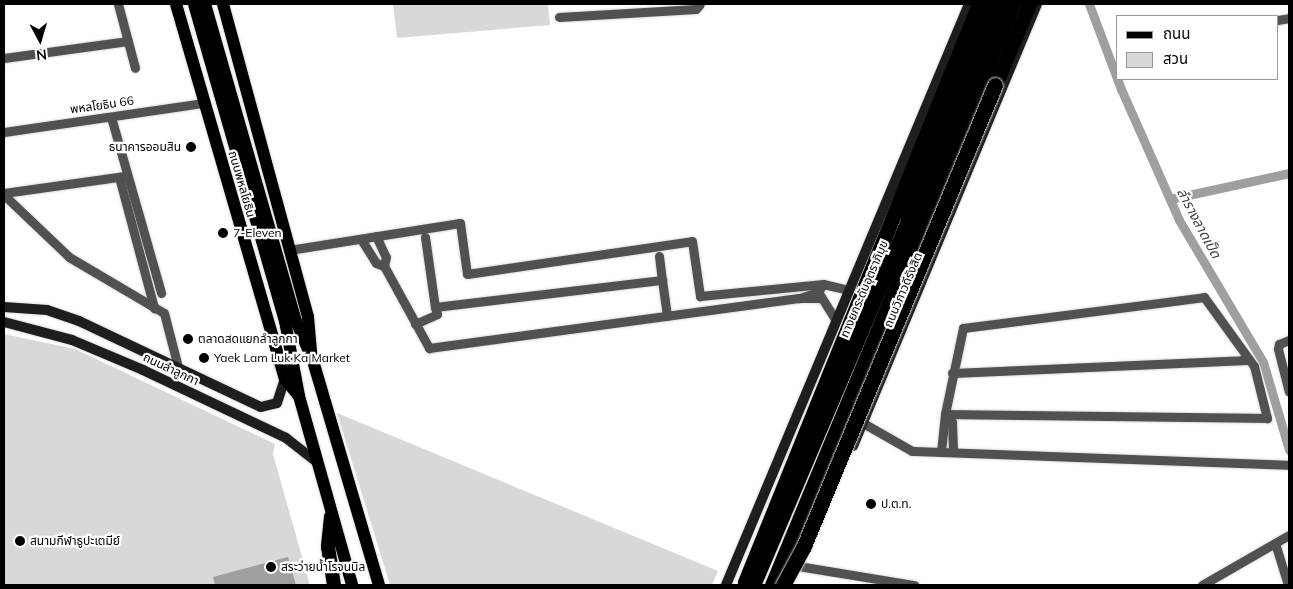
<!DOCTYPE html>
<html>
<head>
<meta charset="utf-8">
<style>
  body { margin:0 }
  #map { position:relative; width:1293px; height:589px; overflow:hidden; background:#fff; font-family:Mulish,"Noto Sans Thai",sans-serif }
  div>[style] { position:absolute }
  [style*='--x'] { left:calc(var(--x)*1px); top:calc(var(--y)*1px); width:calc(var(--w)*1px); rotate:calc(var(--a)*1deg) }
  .green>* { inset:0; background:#d8d8d8 }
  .water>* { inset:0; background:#9f9f9f }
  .canal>* { height:9px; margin:-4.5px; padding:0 4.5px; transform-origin:4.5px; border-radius:4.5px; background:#9f9f9f }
  .roads { filter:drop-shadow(0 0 1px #dbdbdb) drop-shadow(0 0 1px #dbdbdb) }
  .minor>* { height:9px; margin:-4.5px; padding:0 4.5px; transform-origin:4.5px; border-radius:4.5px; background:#515151 }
  .secondary>* { height:10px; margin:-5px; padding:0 5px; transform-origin:5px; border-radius:5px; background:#1e1e1e }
  .primary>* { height:12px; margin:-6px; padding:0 6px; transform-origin:6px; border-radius:6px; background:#000 }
  .trunk>* { height:14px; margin:-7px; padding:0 7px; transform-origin:7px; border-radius:7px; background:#000 }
  .motorway>* { height:15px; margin:-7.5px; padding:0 7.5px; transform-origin:7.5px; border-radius:7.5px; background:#000 }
  .bridges { filter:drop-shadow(0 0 1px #dbdbdb) drop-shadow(0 0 1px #dbdbdb) }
  .motorway-bridge>* { height:15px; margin:-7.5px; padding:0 7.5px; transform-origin:7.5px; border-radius:7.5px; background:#000 }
  .dots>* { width:14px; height:14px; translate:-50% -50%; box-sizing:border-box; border:2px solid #fff; border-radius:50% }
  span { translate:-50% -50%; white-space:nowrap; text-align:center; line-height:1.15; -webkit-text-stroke:4.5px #fff; paint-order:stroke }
  .street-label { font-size:12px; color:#000 }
  .poi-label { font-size:12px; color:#000 }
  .right { translate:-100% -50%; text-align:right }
  .left { translate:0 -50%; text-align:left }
  .water-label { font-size:14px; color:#404040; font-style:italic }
  .frame { position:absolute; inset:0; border:5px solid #000; pointer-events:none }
  .legend { position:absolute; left:1116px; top:15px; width:162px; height:65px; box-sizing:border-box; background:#fff; border:1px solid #999; margin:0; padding:6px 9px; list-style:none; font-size:15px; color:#000 }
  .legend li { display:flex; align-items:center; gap:10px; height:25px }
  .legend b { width:25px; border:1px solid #999 }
  .north { position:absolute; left:15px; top:15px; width:50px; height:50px; -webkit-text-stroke:4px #fff; paint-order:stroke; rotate:174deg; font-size:14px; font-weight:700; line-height:20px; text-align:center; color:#000 }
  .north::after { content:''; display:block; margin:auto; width:18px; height:22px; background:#000; clip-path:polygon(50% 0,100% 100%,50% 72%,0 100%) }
</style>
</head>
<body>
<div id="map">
  <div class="green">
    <i style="clip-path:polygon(393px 4px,548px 4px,550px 25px,397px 38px)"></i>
    <i style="clip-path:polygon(4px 334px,75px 349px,275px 444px,273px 454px,310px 585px,4px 585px)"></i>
    <i style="clip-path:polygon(337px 413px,718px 571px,712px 585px,390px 585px)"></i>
  </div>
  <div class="water">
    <i style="clip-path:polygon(288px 557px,296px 585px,215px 585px,213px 577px)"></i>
  </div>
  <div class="canal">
    <i style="--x:1089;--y:4;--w:91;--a:69.4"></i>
    <i style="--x:1121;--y:89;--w:143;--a:66.1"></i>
    <i style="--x:1179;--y:220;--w:165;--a:59.4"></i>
    <i style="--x:1263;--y:362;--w:92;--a:73.5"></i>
    <i style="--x:1170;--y:199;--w:122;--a:-12.3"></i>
  </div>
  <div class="roads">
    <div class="minor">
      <i style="--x:118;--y:4;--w:66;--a:75.1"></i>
      <i style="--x:559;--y:17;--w:137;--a:-3.3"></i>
      <i style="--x:696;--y:9;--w:6;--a:-51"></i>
      <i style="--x:1278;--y:20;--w:11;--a:-10"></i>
      <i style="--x:4;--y:58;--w:125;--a:-7.8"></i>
      <i style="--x:111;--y:117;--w:183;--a:74.1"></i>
      <i style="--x:4;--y:132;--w:202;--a:-8.3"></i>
      <i style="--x:119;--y:177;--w:136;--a:75"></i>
      <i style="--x:4;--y:193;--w:122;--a:-8"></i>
      <i style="--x:4;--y:195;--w:90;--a:43.6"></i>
      <i style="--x:69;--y:257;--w:110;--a:30.5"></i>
      <i style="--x:164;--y:313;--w:56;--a:75.5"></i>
      <i style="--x:376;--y:236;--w:23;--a:65"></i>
      <i style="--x:386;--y:257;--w:9;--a:103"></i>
      <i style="--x:425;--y:237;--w:71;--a:81.9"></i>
      <i style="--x:361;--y:239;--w:28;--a:58"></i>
      <i style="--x:376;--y:263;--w:9;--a:21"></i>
      <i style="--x:384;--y:266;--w:94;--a:61.2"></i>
      <i style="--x:429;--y:348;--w:373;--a:-7.7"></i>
      <i style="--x:289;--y:250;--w:173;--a:-9"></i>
      <i style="--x:460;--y:223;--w:51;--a:82.2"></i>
      <i style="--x:467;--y:274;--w:227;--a:-8.3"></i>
      <i style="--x:692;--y:241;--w:56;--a:81.7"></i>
      <i style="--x:700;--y:296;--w:124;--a:-5.6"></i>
      <i style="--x:659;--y:256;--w:24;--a:83"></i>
      <i style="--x:818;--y:292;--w:20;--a:162"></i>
      <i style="--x:799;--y:298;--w:21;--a:0"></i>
      <i style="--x:1204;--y:297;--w:85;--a:54.1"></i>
      <i style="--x:1254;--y:366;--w:54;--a:76"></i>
      <i style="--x:1267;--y:418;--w:322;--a:-179.3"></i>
      <i style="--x:945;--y:414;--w:88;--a:-78.2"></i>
      <i style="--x:963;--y:328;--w:243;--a:-7.3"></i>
      <i style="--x:835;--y:319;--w:32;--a:-122"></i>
      <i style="--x:818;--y:292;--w:9;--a:-58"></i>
      <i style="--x:823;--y:284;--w:26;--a:13"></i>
      <i style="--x:415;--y:324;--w:24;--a:-24"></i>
      <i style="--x:437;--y:314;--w:7;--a:-106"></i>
      <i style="--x:435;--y:307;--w:229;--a:-6.8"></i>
      <i style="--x:662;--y:280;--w:36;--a:82"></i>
      <i style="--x:1289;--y:340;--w:11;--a:158"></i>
      <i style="--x:1279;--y:344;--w:5;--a:101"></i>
      <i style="--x:1278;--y:349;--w:44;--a:75.7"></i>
      <i style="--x:952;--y:373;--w:297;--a:-2.5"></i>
      <i style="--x:863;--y:423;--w:56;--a:29.7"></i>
      <i style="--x:912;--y:451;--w:377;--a:2.1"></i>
      <i style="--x:941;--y:452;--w:38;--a:-84"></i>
      <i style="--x:945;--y:414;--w:11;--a:49"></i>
      <i style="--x:952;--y:422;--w:30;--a:88"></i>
      <i style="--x:1275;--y:543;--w:44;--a:72.8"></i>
      <i style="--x:798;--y:566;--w:118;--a:9.3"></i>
      <i style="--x:1202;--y:585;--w:100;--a:-29.9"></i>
    </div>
    <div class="secondary">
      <i style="--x:4;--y:307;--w:43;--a:4"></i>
      <i style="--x:47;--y:310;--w:34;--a:19"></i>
      <i style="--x:79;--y:321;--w:201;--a:25.3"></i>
      <i style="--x:261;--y:407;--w:16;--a:-14"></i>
      <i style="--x:277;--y:403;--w:25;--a:-72"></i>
      <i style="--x:4;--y:322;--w:70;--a:14.8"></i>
      <i style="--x:72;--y:340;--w:77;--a:22.9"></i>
      <i style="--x:143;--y:370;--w:158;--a:25.4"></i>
      <i style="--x:286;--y:438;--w:39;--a:38"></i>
      <i style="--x:853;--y:446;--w:479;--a:-67.4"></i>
      <i style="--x:726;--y:585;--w:630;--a:-67.3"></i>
    </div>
    <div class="primary">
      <i style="--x:176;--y:4;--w:391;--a:73.8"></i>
      <i style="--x:285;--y:379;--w:22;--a:51"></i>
      <i style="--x:194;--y:4;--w:330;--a:74"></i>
      <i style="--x:285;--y:321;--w:76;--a:79.4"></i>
      <i style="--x:299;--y:396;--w:196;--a:74.3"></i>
      <i style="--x:205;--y:4;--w:330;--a:74"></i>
      <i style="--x:296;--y:321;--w:30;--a:67"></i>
      <i style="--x:223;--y:4;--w:324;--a:74.8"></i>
      <i style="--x:308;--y:317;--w:37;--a:85"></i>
      <i style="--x:311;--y:354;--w:241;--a:73.6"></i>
    </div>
    <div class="trunk">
      <i style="--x:903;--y:213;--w:226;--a:-67.4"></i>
      <i style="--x:331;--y:517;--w:30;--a:96"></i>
      <i style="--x:328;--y:547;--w:38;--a:81"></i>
    </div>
    <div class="motorway">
      <i style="--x:995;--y:85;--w:88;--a:-67.2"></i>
      <i style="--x:745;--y:582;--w:624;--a:-67.96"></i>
      <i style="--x:753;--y:585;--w:631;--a:-66.97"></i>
      <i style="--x:772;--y:585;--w:629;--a:-67.47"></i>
    </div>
  </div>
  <div class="bridges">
    <div class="motorway-bridge">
      <i style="--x:783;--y:585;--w:44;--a:-61.7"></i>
      <i style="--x:804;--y:546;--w:499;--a:-67.5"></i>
    </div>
  </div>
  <div class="dots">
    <i style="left:191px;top:147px;background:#000"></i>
    <i style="left:223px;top:233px;background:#000"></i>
    <i style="left:188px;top:339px;background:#000"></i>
    <i style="left:204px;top:358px;background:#000"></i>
    <i style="left:871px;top:504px;background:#000"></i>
    <i style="left:20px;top:541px;background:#000"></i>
    <i style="left:271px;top:567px;background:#000"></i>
  </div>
  <div class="street-label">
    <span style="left:102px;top:105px;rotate:-8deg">พหลโยธิน 66</span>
    <span style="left:242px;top:184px;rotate:74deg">ถนนพหลโยธิน</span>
    <span style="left:864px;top:289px;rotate:-67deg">ทางยกระดับอุตราภิมุข</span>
    <span style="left:903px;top:290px;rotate:-67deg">ถนนวิภาวดีรังสิต</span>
    <span style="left:171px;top:369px;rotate:25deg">ถนนลำลูกกา</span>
  </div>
  <div class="poi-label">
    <span class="right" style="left:181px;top:147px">ธนาคารออมสิน</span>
    <span class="left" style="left:233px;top:233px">7-Eleven</span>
    <span class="left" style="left:198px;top:339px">ตลาดสดแยกลำลูกกา</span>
    <span class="left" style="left:214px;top:358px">Yaek Lam Luk Ka Market</span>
    <span class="left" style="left:881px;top:504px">ป.ต.ท.</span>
    <span class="left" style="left:30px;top:541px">สนามกีฬาธูปะเตมีย์</span>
    <span class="left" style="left:281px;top:567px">สระว่ายน้ำโรจนนิล</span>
  </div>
  <div class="water-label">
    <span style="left:1199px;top:223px;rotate:62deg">ลำรางลาดเป็ด</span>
  </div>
  <div class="frame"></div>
  <ul class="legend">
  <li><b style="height:6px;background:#000"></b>ถนน</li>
  <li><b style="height:14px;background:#d8d8d8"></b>สวน</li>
  </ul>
  <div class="north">N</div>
</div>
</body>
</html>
